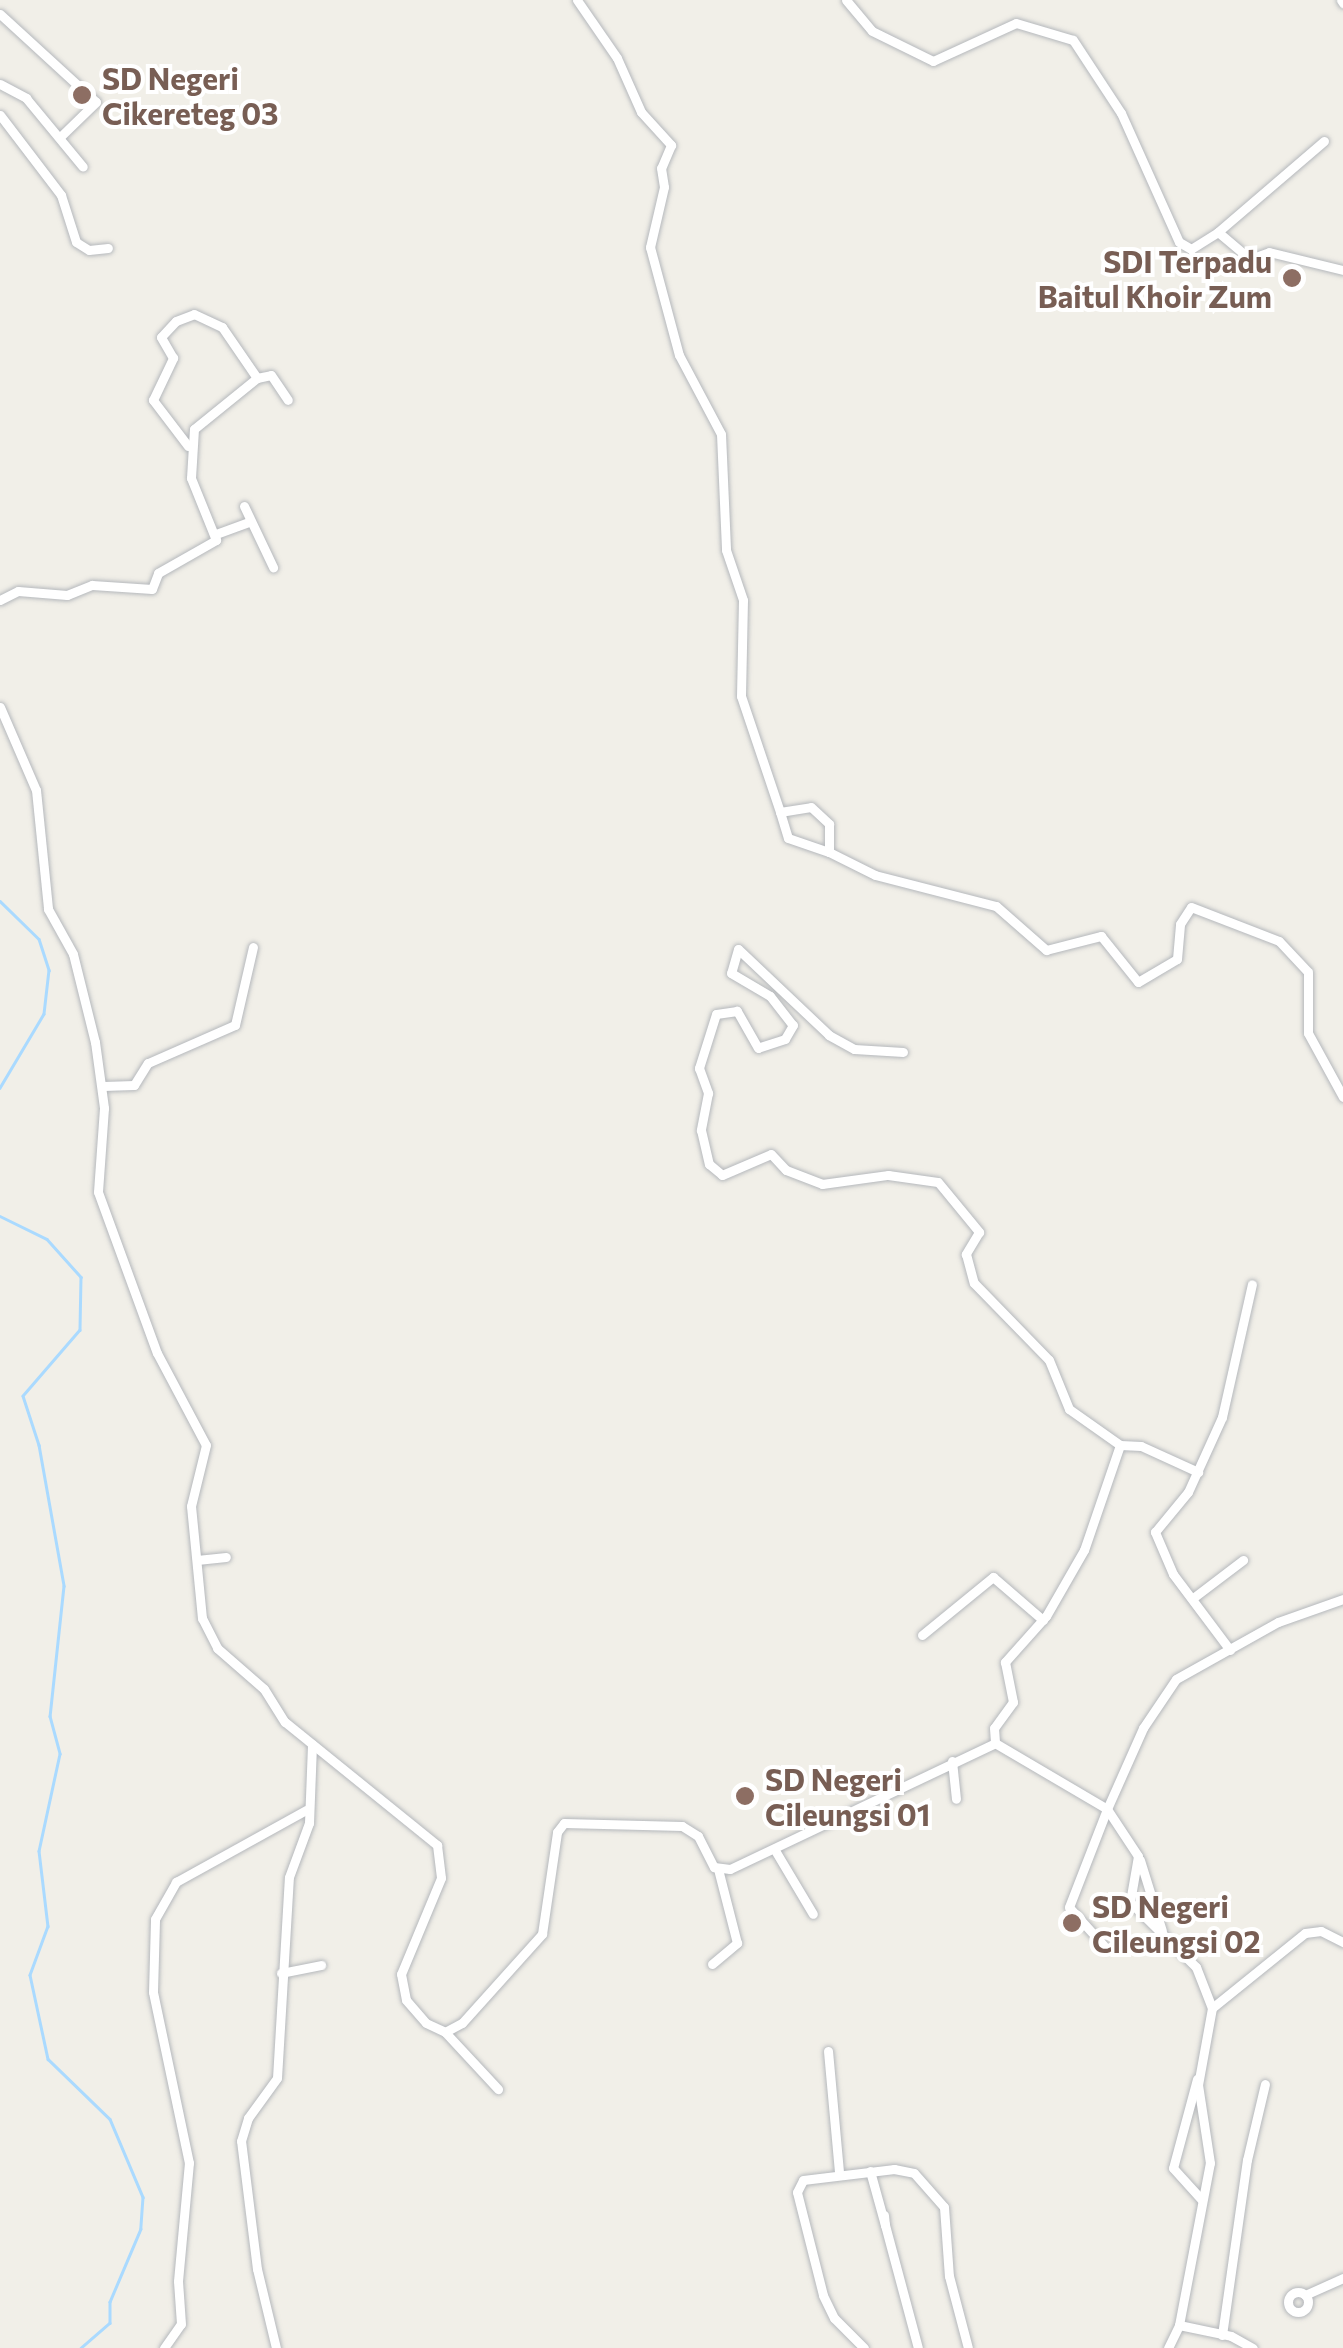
<!DOCTYPE html>
<html>
<head>
<meta charset="utf-8">
<style>
  body { margin:0 }
  #map { position:relative; width:1343px; height:2348px; overflow:hidden; background:#f1efe8; font-family:Commissioner,sans-serif }
  div>[style] { position:absolute }
  [style*='--x'] { left:calc(var(--x)*1px); top:calc(var(--y)*1px); width:calc(var(--w)*1px); rotate:calc(var(--a)*1deg) }
  .stream>* { height:2.5px; margin:-1.25px; padding:0 1.25px; transform-origin:1.25px; border-radius:1.25px; background:#aadaff }
  .roads { filter:drop-shadow(0 0 2px #b5b8bc) drop-shadow(0 0 2px #b5b8bc) }
  .minor>* { height:9px; margin:-4.5px; padding:0 4.5px; transform-origin:4.5px; border-radius:4.5px; background:#fff }
  .minor>.ring { margin:-4.5px; padding:0; box-sizing:content-box; background:none; border:9px solid #fff; border-radius:50% }
  .dots>* { width:28px; height:28px; translate:-50% -50%; box-sizing:border-box; border:5px solid #fff; border-radius:50% }
  span { translate:-50% -50%; white-space:nowrap; text-align:center; line-height:1.15; -webkit-text-stroke:8px #fff; paint-order:stroke }
  .education-label { font-size:30px; color:#785e54; font-weight:700 }
  .left { translate:0 -50%; text-align:left }
  .right { translate:-100% -50%; text-align:right }
</style>
</head>
<body>
<div id="map">
  <div class="stream">
    <i style="--x:0;--y:901;--w:54;--a:44.3"></i>
    <i style="--x:39;--y:939;--w:33;--a:72"></i>
    <i style="--x:49;--y:970;--w:44;--a:96.5"></i>
    <i style="--x:44;--y:1014;--w:86;--a:120.7"></i>
    <i style="--x:0;--y:1216;--w:52;--a:26.1"></i>
    <i style="--x:47;--y:1239;--w:51;--a:48.2"></i>
    <i style="--x:81;--y:1277;--w:53;--a:91.1"></i>
    <i style="--x:80;--y:1330;--w:87;--a:130.8"></i>
    <i style="--x:23;--y:1396;--w:52;--a:71.9"></i>
    <i style="--x:39;--y:1445;--w:143;--a:79.9"></i>
    <i style="--x:64;--y:1586;--w:131;--a:96.1"></i>
    <i style="--x:50;--y:1716;--w:39;--a:75"></i>
    <i style="--x:60;--y:1754;--w:99;--a:102.2"></i>
    <i style="--x:39;--y:1851;--w:76;--a:83.2"></i>
    <i style="--x:48;--y:1926;--w:52;--a:110.2"></i>
    <i style="--x:30;--y:1975;--w:86;--a:77.9"></i>
    <i style="--x:48;--y:2059;--w:86;--a:44.1"></i>
    <i style="--x:110;--y:2119;--w:85;--a:67.1"></i>
    <i style="--x:143;--y:2197;--w:32;--a:94"></i>
    <i style="--x:141;--y:2229;--w:79;--a:113"></i>
    <i style="--x:110;--y:2302;--w:21;--a:90"></i>
    <i style="--x:110;--y:2323;--w:38;--a:139"></i>
  </div>
  <div class="roads">
    <div class="minor">
      <i style="--x:577;--y:0;--w:70;--a:55.4"></i>
      <i style="--x:617;--y:58;--w:59;--a:66"></i>
      <i style="--x:641;--y:112;--w:45;--a:47.7"></i>
      <i style="--x:671;--y:145;--w:25;--a:113"></i>
      <i style="--x:661;--y:168;--w:19;--a:81"></i>
      <i style="--x:664;--y:187;--w:62;--a:103.1"></i>
      <i style="--x:650;--y:247;--w:112;--a:75"></i>
      <i style="--x:679;--y:355;--w:89;--a:62"></i>
      <i style="--x:721;--y:434;--w:116;--a:87.5"></i>
      <i style="--x:726;--y:550;--w:53;--a:71.2"></i>
      <i style="--x:743;--y:600;--w:96;--a:91.2"></i>
      <i style="--x:741;--y:696;--w:122;--a:71.4"></i>
      <i style="--x:780;--y:812;--w:31;--a:-9"></i>
      <i style="--x:811;--y:807;--w:25;--a:43"></i>
      <i style="--x:829;--y:824;--w:28;--a:90"></i>
      <i style="--x:829;--y:852;--w:51;--a:26.6"></i>
      <i style="--x:875;--y:875;--w:125;--a:14.4"></i>
      <i style="--x:996;--y:906;--w:67;--a:41.3"></i>
      <i style="--x:1046;--y:950;--w:57;--a:-14.3"></i>
      <i style="--x:1101;--y:936;--w:59;--a:51.2"></i>
      <i style="--x:1138;--y:982;--w:45;--a:-30.5"></i>
      <i style="--x:1177;--y:959;--w:35;--a:-85"></i>
      <i style="--x:1180;--y:924;--w:20;--a:-57"></i>
      <i style="--x:1191;--y:907;--w:94;--a:21.1"></i>
      <i style="--x:1279;--y:941;--w:42;--a:46.9"></i>
      <i style="--x:1308;--y:972;--w:61;--a:90"></i>
      <i style="--x:1308;--y:1033;--w:73;--a:61.3"></i>
      <i style="--x:846;--y:0;--w:40;--a:50"></i>
      <i style="--x:872;--y:31;--w:68;--a:26.2"></i>
      <i style="--x:933;--y:61;--w:91;--a:-24.6"></i>
      <i style="--x:1016;--y:23;--w:59;--a:16.6"></i>
      <i style="--x:1073;--y:40;--w:87;--a:56.7"></i>
      <i style="--x:1121;--y:113;--w:141;--a:65.8"></i>
      <i style="--x:1179;--y:242;--w:14;--a:30"></i>
      <i style="--x:1191;--y:249;--w:32;--a:-32"></i>
      <i style="--x:1341;--y:0;--w:4;--a:56"></i>
      <i style="--x:0;--y:14;--w:130;--a:42.5"></i>
      <i style="--x:96;--y:102;--w:50;--a:135.8"></i>
      <i style="--x:0;--y:84;--w:30;--a:28"></i>
      <i style="--x:26;--y:98;--w:89;--a:50.4"></i>
      <i style="--x:0;--y:115;--w:101;--a:52.7"></i>
      <i style="--x:61;--y:195;--w:49;--a:72.3"></i>
      <i style="--x:76;--y:242;--w:15;--a:32"></i>
      <i style="--x:89;--y:250;--w:19;--a:-6"></i>
      <i style="--x:1324;--y:141;--w:140;--a:139.4"></i>
      <i style="--x:1218;--y:232;--w:42;--a:40.2"></i>
      <i style="--x:1250;--y:259;--w:20;--a:-20"></i>
      <i style="--x:1269;--y:252;--w:76;--a:13.7"></i>
      <i style="--x:188;--y:446;--w:58;--a:-127.3"></i>
      <i style="--x:153;--y:400;--w:47;--a:-64.5"></i>
      <i style="--x:173;--y:358;--w:24;--a:-120"></i>
      <i style="--x:161;--y:337;--w:22;--a:-47"></i>
      <i style="--x:176;--y:321;--w:19;--a:-21"></i>
      <i style="--x:194;--y:314;--w:31;--a:25"></i>
      <i style="--x:222;--y:327;--w:62;--a:55.5"></i>
      <i style="--x:244;--y:506;--w:68;--a:64.6"></i>
      <i style="--x:216;--y:534;--w:37;--a:-20"></i>
      <i style="--x:0;--y:600;--w:20;--a:-27"></i>
      <i style="--x:18;--y:591;--w:49;--a:4.7"></i>
      <i style="--x:67;--y:595;--w:27;--a:-22"></i>
      <i style="--x:92;--y:585;--w:60;--a:3.8"></i>
      <i style="--x:152;--y:589;--w:17;--a:-69"></i>
      <i style="--x:158;--y:573;--w:67;--a:-29.6"></i>
      <i style="--x:216;--y:540;--w:67;--a:-112"></i>
      <i style="--x:191;--y:478;--w:49;--a:-86.5"></i>
      <i style="--x:194;--y:429;--w:81;--a:-39"></i>
      <i style="--x:257;--y:378;--w:14;--a:-12"></i>
      <i style="--x:271;--y:375;--w:30;--a:56"></i>
      <i style="--x:0;--y:707;--w:90;--a:66.6"></i>
      <i style="--x:36;--y:790;--w:120;--a:84.2"></i>
      <i style="--x:48;--y:909;--w:51;--a:60.9"></i>
      <i style="--x:73;--y:954;--w:91;--a:76"></i>
      <i style="--x:95;--y:1042;--w:67;--a:82.2"></i>
      <i style="--x:104;--y:1108;--w:84;--a:94.1"></i>
      <i style="--x:98;--y:1192;--w:171;--a:69.9"></i>
      <i style="--x:157;--y:1353;--w:104;--a:62"></i>
      <i style="--x:206;--y:1445;--w:63;--a:103.8"></i>
      <i style="--x:191;--y:1506;--w:113;--a:84.4"></i>
      <i style="--x:202;--y:1618;--w:34;--a:63"></i>
      <i style="--x:217;--y:1648;--w:62;--a:41.1"></i>
      <i style="--x:264;--y:1689;--w:39;--a:58"></i>
      <i style="--x:285;--y:1722;--w:196;--a:39"></i>
      <i style="--x:437;--y:1845;--w:33;--a:83"></i>
      <i style="--x:441;--y:1878;--w:104;--a:112.6"></i>
      <i style="--x:401;--y:1974;--w:26;--a:79"></i>
      <i style="--x:406;--y:2000;--w:30;--a:49"></i>
      <i style="--x:426;--y:2023;--w:21;--a:25"></i>
      <i style="--x:445;--y:2032;--w:19;--a:-28"></i>
      <i style="--x:462;--y:2023;--w:120;--a:-48"></i>
      <i style="--x:542;--y:1934;--w:103;--a:-81.6"></i>
      <i style="--x:557;--y:1832;--w:11;--a:-52"></i>
      <i style="--x:564;--y:1823;--w:118;--a:1.5"></i>
      <i style="--x:682;--y:1826;--w:19;--a:32"></i>
      <i style="--x:698;--y:1836;--w:35;--a:63"></i>
      <i style="--x:714;--y:1867;--w:16;--a:7"></i>
      <i style="--x:730;--y:1869;--w:293;--a:-25.4"></i>
      <i style="--x:995;--y:1743;--w:130;--a:30.5"></i>
      <i style="--x:1107;--y:1809;--w:89;--a:-66"></i>
      <i style="--x:1143;--y:1728;--w:59;--a:-56"></i>
      <i style="--x:1176;--y:1679;--w:117;--a:-29.2"></i>
      <i style="--x:1278;--y:1622;--w:69;--a:-19.5"></i>
      <i style="--x:780;--y:812;--w:27;--a:73"></i>
      <i style="--x:788;--y:838;--w:43;--a:18.9"></i>
      <i style="--x:903;--y:1052;--w:49;--a:-176.5"></i>
      <i style="--x:854;--y:1049;--w:29;--a:-151"></i>
      <i style="--x:829;--y:1035;--w:125;--a:-136.6"></i>
      <i style="--x:738;--y:949;--w:25;--a:106"></i>
      <i style="--x:731;--y:973;--w:45;--a:30.5"></i>
      <i style="--x:770;--y:996;--w:37;--a:52"></i>
      <i style="--x:793;--y:1025;--w:16;--a:120"></i>
      <i style="--x:785;--y:1039;--w:28;--a:162"></i>
      <i style="--x:758;--y:1048;--w:43;--a:-119.6"></i>
      <i style="--x:737;--y:1011;--w:21;--a:172"></i>
      <i style="--x:716;--y:1014;--w:57;--a:107.5"></i>
      <i style="--x:699;--y:1068;--w:27;--a:70"></i>
      <i style="--x:708;--y:1093;--w:38;--a:101"></i>
      <i style="--x:701;--y:1130;--w:35;--a:77"></i>
      <i style="--x:709;--y:1164;--w:17;--a:40"></i>
      <i style="--x:722;--y:1175;--w:53;--a:-23.2"></i>
      <i style="--x:771;--y:1154;--w:22;--a:47"></i>
      <i style="--x:786;--y:1170;--w:39;--a:21"></i>
      <i style="--x:822;--y:1184;--w:67;--a:-7.8"></i>
      <i style="--x:888;--y:1175;--w:50;--a:8"></i>
      <i style="--x:938;--y:1182;--w:65;--a:50.6"></i>
      <i style="--x:979;--y:1232;--w:26;--a:121"></i>
      <i style="--x:966;--y:1254;--w:30;--a:75"></i>
      <i style="--x:974;--y:1283;--w:107;--a:45.8"></i>
      <i style="--x:1049;--y:1360;--w:53;--a:67.8"></i>
      <i style="--x:1069;--y:1409;--w:62;--a:35.2"></i>
      <i style="--x:1120;--y:1445;--w:111;--a:108.9"></i>
      <i style="--x:1084;--y:1550;--w:76;--a:119.9"></i>
      <i style="--x:1046;--y:1616;--w:62;--a:131.7"></i>
      <i style="--x:1005;--y:1662;--w:41;--a:78.7"></i>
      <i style="--x:1013;--y:1702;--w:32;--a:126"></i>
      <i style="--x:994;--y:1728;--w:15;--a:86"></i>
      <i style="--x:103;--y:1086;--w:31;--a:-2"></i>
      <i style="--x:134;--y:1085;--w:26;--a:-58"></i>
      <i style="--x:148;--y:1063;--w:95;--a:-23.6"></i>
      <i style="--x:235;--y:1025;--w:80;--a:-77"></i>
      <i style="--x:1120;--y:1445;--w:21;--a:3"></i>
      <i style="--x:1141;--y:1446;--w:63;--a:24.5"></i>
      <i style="--x:197;--y:1560;--w:29;--a:-6"></i>
      <i style="--x:1193;--y:1598;--w:63;--a:-37.2"></i>
      <i style="--x:922;--y:1635;--w:92;--a:-39.2"></i>
      <i style="--x:993;--y:1577;--w:66;--a:40.7"></i>
      <i style="--x:1230;--y:1650;--w:95;--a:-126.9"></i>
      <i style="--x:1173;--y:1574;--w:46;--a:-113.2"></i>
      <i style="--x:1155;--y:1532;--w:52;--a:-50.5"></i>
      <i style="--x:1188;--y:1492;--w:82;--a:-65.6"></i>
      <i style="--x:1222;--y:1417;--w:136;--a:-77.3"></i>
      <i style="--x:952;--y:1761;--w:38;--a:84"></i>
      <i style="--x:776;--y:1852;--w:72;--a:59.2"></i>
      <i style="--x:1140;--y:1860;--w:74;--a:72.8"></i>
      <i style="--x:1106;--y:1948;--w:55;--a:-132.1"></i>
      <i style="--x:1069;--y:1907;--w:105;--a:-68.8"></i>
      <i style="--x:1107;--y:1809;--w:56;--a:56.6"></i>
      <i style="--x:1138;--y:1856;--w:47;--a:99.9"></i>
      <i style="--x:1130;--y:1902;--w:93;--a:44.6"></i>
      <i style="--x:1196;--y:1967;--w:44;--a:68.7"></i>
      <i style="--x:1212;--y:2008;--w:119;--a:-38.9"></i>
      <i style="--x:1305;--y:1933;--w:16;--a:-7"></i>
      <i style="--x:1321;--y:1931;--w:25;--a:27"></i>
      <i style="--x:712;--y:1964;--w:33;--a:-40"></i>
      <i style="--x:737;--y:1943;--w:76;--a:-104.4"></i>
      <i style="--x:281;--y:1973;--w:41;--a:-11.3"></i>
      <i style="--x:445;--y:2032;--w:78;--a:47.1"></i>
      <i style="--x:828;--y:2051;--w:121;--a:84.8"></i>
      <i style="--x:1197;--y:2079;--w:92;--a:105.1"></i>
      <i style="--x:1173;--y:2168;--w:43;--a:47.8"></i>
      <i style="--x:870;--y:2171;--w:56;--a:74.5"></i>
      <i style="--x:885;--y:2225;--w:10;--a:-96"></i>
      <i style="--x:885;--y:2225;--w:127;--a:75"></i>
      <i class="ring" style="left:1288px;top:2292px;width:11px;height:11px"></i>
      <i style="--x:1305;--y:2295;--w:42;--a:-24.1"></i>
      <i style="--x:1179;--y:2325;--w:53;--a:11.9"></i>
      <i style="--x:1231;--y:2336;--w:25;--a:29"></i>
      <i style="--x:1222;--y:2335;--w:177;--a:-81.9"></i>
      <i style="--x:1247;--y:2160;--w:78;--a:-76.7"></i>
      <i style="--x:164;--y:2348;--w:29;--a:-55"></i>
      <i style="--x:181;--y:2324;--w:43;--a:-94"></i>
      <i style="--x:178;--y:2281;--w:119;--a:-84.7"></i>
      <i style="--x:189;--y:2163;--w:175;--a:-101.9"></i>
      <i style="--x:153;--y:1992;--w:73;--a:-88.4"></i>
      <i style="--x:155;--y:1919;--w:43;--a:-60.4"></i>
      <i style="--x:176;--y:1882;--w:149;--a:-29"></i>
      <i style="--x:276;--y:2348;--w:81;--a:-103.5"></i>
      <i style="--x:257;--y:2269;--w:129;--a:-97.1"></i>
      <i style="--x:241;--y:2141;--w:24;--a:-73"></i>
      <i style="--x:248;--y:2118;--w:49;--a:-54.1"></i>
      <i style="--x:277;--y:2078;--w:201;--a:-86.6"></i>
      <i style="--x:289;--y:1877;--w:58;--a:-69.7"></i>
      <i style="--x:309;--y:1823;--w:79;--a:-87.8"></i>
      <i style="--x:864;--y:2348;--w:42;--a:-135"></i>
      <i style="--x:834;--y:2318;--w:25;--a:-116"></i>
      <i style="--x:823;--y:2295;--w:106;--a:-104.2"></i>
      <i style="--x:797;--y:2192;--w:13;--a:-63"></i>
      <i style="--x:803;--y:2180;--w:92;--a:-6.9"></i>
      <i style="--x:894;--y:2169;--w:20;--a:11"></i>
      <i style="--x:914;--y:2173;--w:45;--a:48.6"></i>
      <i style="--x:944;--y:2207;--w:69;--a:85.9"></i>
      <i style="--x:949;--y:2276;--w:74;--a:75.2"></i>
      <i style="--x:1168;--y:2348;--w:25;--a:-64"></i>
      <i style="--x:1179;--y:2325;--w:165;--a:-79.2"></i>
      <i style="--x:1210;--y:2163;--w:79;--a:-98.7"></i>
      <i style="--x:1198;--y:2085;--w:78;--a:-79.7"></i>
    </div>
  </div>
  <div class="dots">
    <i style="left:82px;top:95px;background:#8d6e63"></i>
    <i style="left:1292px;top:278px;background:#8d6e63"></i>
    <i style="left:745px;top:1796px;background:#8d6e63"></i>
    <i style="left:1072px;top:1923px;background:#8d6e63"></i>
  </div>
  <div class="education-label">
    <span class="left" style="left:102px;top:95px">SD Negeri<br>Cikereteg 03</span>
    <span class="right" style="left:1272px;top:278px">SDI Terpadu<br>Baitul Khoir Zum</span>
    <span class="left" style="left:765px;top:1796px">SD Negeri<br>Cileungsi 01</span>
    <span class="left" style="left:1092px;top:1923px">SD Negeri<br>Cileungsi 02</span>
  </div>
</div>
</body>
</html>
